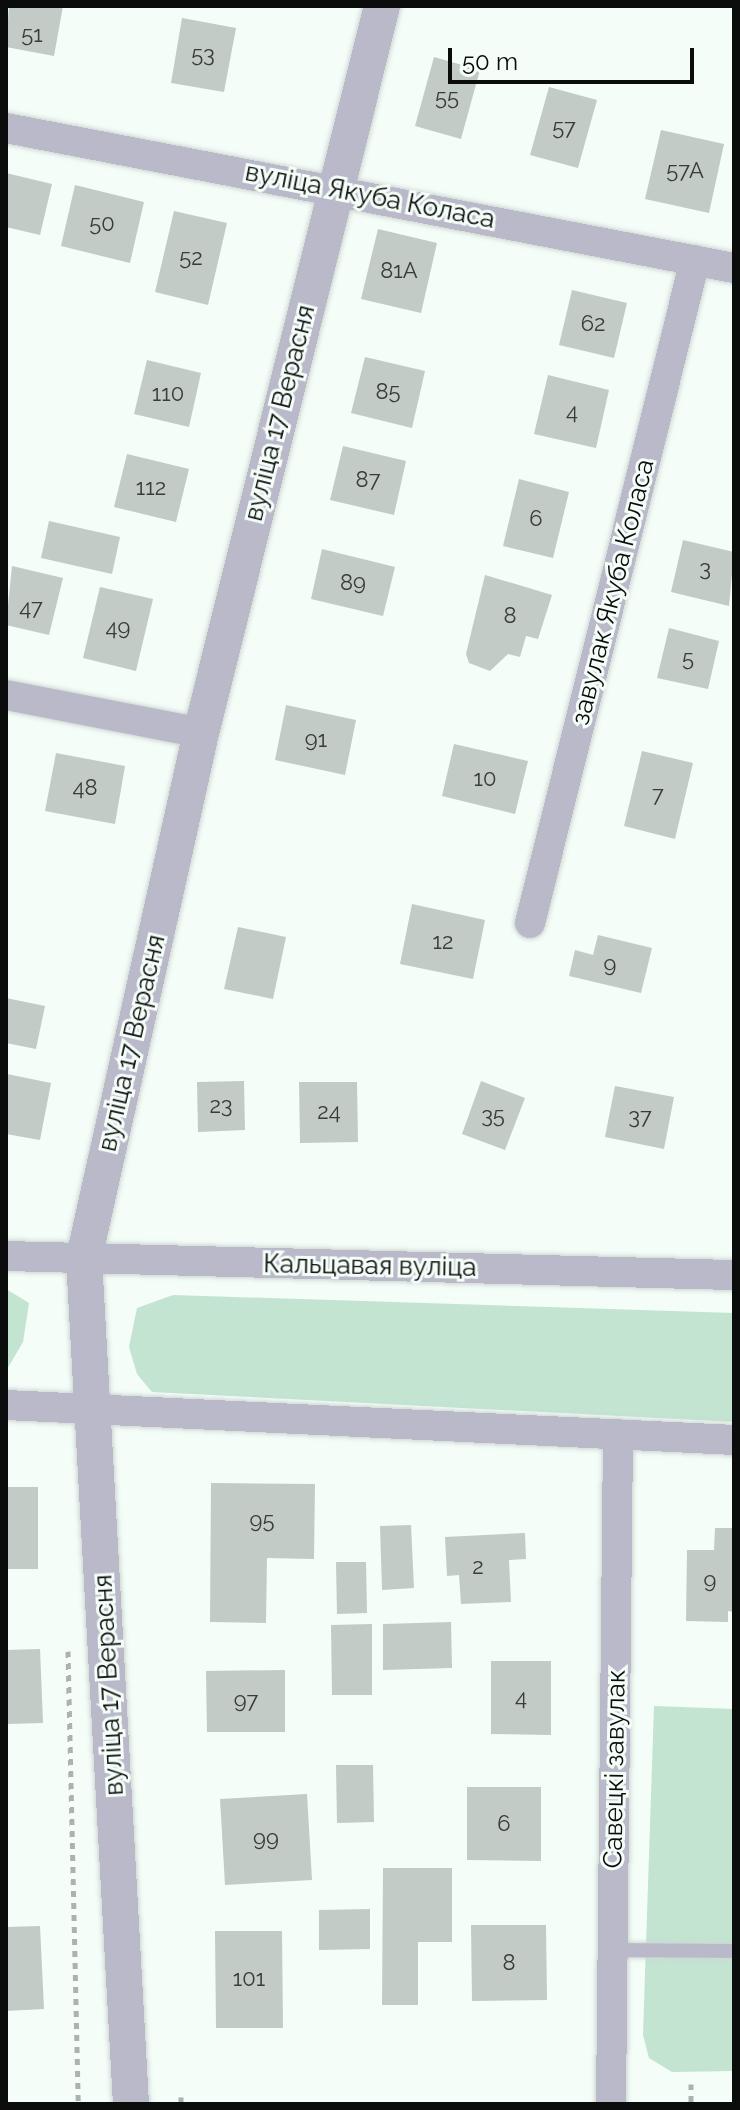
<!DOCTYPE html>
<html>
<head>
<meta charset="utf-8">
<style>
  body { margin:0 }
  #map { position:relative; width:740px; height:2110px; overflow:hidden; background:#f4fdf8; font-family:Raleway,sans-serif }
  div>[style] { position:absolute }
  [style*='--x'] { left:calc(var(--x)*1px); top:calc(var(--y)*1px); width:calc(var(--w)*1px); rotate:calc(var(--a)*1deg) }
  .green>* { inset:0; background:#c2e4d1 }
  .building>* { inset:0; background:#c2cbc6 }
  .path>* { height:5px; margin-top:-2.5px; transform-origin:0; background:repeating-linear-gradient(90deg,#acb3af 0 6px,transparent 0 12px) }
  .roads { filter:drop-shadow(0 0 2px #cfd7d2) drop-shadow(0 0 2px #cfd7d2) }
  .service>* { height:14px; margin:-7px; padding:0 7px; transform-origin:7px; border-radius:7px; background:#bab9ca }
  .minor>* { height:30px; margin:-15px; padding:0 15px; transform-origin:15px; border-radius:15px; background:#bab9ca }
  .tertiary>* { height:36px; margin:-18px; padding:0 18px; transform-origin:18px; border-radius:18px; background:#bab9ca }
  span { translate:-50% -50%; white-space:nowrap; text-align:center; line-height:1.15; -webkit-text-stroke:6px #f4fdf8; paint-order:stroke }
  .number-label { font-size:22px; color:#383c3a }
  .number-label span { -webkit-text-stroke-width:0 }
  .street-label { font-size:26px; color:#0a0d0b }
  .frame { position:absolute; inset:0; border:8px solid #0a0d0b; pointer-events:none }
  .scale { position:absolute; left:448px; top:48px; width:246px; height:36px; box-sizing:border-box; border:4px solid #0a0d0b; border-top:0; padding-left:10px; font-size:24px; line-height:28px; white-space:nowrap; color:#0a0d0b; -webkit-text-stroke:6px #f4fdf8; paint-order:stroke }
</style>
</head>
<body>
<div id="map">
  <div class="green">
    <i style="clip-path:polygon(6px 1289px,29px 1303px,23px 1342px,6px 1371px)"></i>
    <i style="clip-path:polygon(173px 1295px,734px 1313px,734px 1422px,152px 1392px,137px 1374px,129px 1347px,137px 1308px)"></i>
    <i style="clip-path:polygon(654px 1706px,734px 1709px,734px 2071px,672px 2072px,649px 2058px,643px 2035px)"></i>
  </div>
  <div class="building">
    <i style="clip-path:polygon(9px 6px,63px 6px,54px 56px,6px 47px)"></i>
    <i style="clip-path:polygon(182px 18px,236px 28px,224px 92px,171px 83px)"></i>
    <i style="clip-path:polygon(434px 57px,480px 70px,461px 139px,415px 126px)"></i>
    <i style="clip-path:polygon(549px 87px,597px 100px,578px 168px,530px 155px)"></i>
    <i style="clip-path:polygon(661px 130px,724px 144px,709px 213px,645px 199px)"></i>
    <i style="clip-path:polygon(6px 173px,52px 184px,40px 235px,6px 227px)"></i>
    <i style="clip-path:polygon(75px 185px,144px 202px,130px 263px,61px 246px)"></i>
    <i style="clip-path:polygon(174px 211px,227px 223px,208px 305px,155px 292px)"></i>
    <i style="clip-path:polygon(378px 229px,437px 243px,421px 313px,361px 299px)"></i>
    <i style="clip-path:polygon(572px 290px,627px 303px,614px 358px,559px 345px)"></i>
    <i style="clip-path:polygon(365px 357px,425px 371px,412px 428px,351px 413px)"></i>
    <i style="clip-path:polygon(147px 360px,201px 373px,189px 427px,134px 414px)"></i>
    <i style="clip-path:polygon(548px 375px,609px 390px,596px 448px,534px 434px)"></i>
    <i style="clip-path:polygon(343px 446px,406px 461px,394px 515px,330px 500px)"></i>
    <i style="clip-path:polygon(127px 454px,189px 469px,176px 522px,114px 507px)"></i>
    <i style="clip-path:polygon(519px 479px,569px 492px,553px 558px,503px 546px)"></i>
    <i style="clip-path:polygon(49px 521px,120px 537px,112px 574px,41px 558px)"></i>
    <i style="clip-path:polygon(683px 540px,734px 552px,729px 606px,671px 592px)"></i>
    <i style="clip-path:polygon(322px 549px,395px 567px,383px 616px,311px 599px)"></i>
    <i style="clip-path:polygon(12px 566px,63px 578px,49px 635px,6px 625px)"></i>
    <i style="clip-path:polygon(485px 575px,552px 595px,538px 639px,526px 636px,520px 657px,508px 654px,490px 671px,469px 663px,466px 654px)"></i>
    <i style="clip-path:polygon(100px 587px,153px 599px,136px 671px,83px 658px)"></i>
    <i style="clip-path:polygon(669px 628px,719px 641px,708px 689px,657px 678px)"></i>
    <i style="clip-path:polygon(286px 705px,356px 720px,345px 775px,275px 760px)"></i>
    <i style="clip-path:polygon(454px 744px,528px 761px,515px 814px,442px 796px)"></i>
    <i style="clip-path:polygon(642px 751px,693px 763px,675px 839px,624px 826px)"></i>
    <i style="clip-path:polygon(56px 753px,125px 766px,115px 824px,45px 811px)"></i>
    <i style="clip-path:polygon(412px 904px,485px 920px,473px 979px,400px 964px)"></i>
    <i style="clip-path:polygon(238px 927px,286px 937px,273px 999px,224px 989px)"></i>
    <i style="clip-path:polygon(598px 935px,652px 948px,641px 993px,569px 976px,575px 950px,593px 955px)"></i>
    <i style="clip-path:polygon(6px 998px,45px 1006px,36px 1049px,6px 1043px)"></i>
    <i style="clip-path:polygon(7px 1074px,51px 1083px,40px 1140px,6px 1134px)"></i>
    <i style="clip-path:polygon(244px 1081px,245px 1130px,198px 1132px,197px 1082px)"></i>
    <i style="clip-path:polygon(481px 1081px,525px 1098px,505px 1150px,462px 1134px)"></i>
    <i style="clip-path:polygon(299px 1082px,357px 1082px,358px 1142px,300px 1143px)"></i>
    <i style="clip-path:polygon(615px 1086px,674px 1097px,664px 1149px,605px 1137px)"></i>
    <i style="clip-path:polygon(211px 1483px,315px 1484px,314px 1559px,267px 1558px,266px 1623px,210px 1622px)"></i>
    <i style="clip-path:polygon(6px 1487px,38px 1487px,38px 1569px,6px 1569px)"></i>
    <i style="clip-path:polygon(411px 1525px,414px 1588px,382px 1590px,380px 1526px)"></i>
    <i style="clip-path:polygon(715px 1528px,734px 1528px,734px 1612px,728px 1611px,728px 1622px,686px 1621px,687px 1550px,714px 1550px)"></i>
    <i style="clip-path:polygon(525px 1533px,526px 1559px,509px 1560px,511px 1602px,461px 1604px,459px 1575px,447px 1576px,445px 1537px)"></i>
    <i style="clip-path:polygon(336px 1562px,366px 1562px,367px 1613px,337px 1614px)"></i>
    <i style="clip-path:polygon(451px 1622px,452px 1668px,383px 1670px,383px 1624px)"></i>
    <i style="clip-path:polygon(372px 1624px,372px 1695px,332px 1695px,331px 1625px)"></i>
    <i style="clip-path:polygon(40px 1649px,43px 1723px,6px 1724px,6px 1650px)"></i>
    <i style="clip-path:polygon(491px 1661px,551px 1661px,551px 1735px,491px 1734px)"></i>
    <i style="clip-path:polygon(285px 1670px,285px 1732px,207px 1732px,206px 1671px)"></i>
    <i style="clip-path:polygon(336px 1765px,373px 1765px,374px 1822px,337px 1823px)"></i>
    <i style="clip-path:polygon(467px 1787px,541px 1787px,541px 1861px,467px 1860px)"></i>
    <i style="clip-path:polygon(307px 1794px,312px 1880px,225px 1885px,220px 1799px)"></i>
    <i style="clip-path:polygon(383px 1868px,452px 1868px,452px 1942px,418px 1942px,418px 2005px,382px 2005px)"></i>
    <i style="clip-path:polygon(370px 1909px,370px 1949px,319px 1950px,319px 1910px)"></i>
    <i style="clip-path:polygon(471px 1925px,546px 1925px,547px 2000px,472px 2001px)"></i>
    <i style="clip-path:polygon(40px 1926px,44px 2009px,6px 2011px,6px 1927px)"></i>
    <i style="clip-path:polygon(215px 1931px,282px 1931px,283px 2028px,216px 2028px)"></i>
  </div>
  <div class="path">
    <i style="--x:68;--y:1651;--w:453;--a:88.7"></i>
    <i style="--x:691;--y:2084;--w:20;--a:90"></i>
    <i style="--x:181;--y:2097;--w:7;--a:90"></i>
  </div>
  <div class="roads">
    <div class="service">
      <i style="--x:613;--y:1950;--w:121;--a:0.5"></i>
    </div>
    <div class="minor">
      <i style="--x:6;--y:128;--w:741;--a:10.89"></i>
      <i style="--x:6;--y:695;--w:199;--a:11"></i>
      <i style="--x:530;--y:923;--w:683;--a:-76.02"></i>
      <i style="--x:6;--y:1256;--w:728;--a:1.5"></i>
      <i style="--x:6;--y:1405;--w:729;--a:2.75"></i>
      <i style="--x:611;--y:2104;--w:670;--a:-89.4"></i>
    </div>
    <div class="tertiary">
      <i style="--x:131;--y:2104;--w:847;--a:-93.18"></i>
      <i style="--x:84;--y:1258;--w:538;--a:-77.44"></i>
      <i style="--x:201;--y:733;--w:749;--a:-76.02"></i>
    </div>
  </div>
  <div class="number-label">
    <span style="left:32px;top:35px">51</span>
    <span style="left:203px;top:55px">53</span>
    <span style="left:447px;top:98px">55</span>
    <span style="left:564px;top:128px">57</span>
    <span style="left:685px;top:171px">57А</span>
    <span style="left:102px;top:224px">50</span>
    <span style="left:191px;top:258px">52</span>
    <span style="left:399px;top:271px">81А</span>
    <span style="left:593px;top:324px">62</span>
    <span style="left:388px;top:392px">85</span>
    <span style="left:168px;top:394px">110</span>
    <span style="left:572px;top:412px">4</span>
    <span style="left:368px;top:480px">87</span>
    <span style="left:151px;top:488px">112</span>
    <span style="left:536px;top:519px">6</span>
    <span style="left:705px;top:569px">3</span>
    <span style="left:353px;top:583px">89</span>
    <span style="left:31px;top:608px">47</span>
    <span style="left:510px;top:616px">8</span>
    <span style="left:118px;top:628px">49</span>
    <span style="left:688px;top:659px">5</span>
    <span style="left:316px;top:740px">91</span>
    <span style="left:485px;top:779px">10</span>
    <span style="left:85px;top:788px">48</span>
    <span style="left:658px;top:795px">7</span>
    <span style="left:443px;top:942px">12</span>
    <span style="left:610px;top:965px">9</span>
    <span style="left:221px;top:1106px">23</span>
    <span style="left:329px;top:1112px">24</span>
    <span style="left:493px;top:1116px">35</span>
    <span style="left:640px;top:1117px">37</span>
    <span style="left:262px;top:1521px">95</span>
    <span style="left:478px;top:1567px">2</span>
    <span style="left:710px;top:1581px">9</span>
    <span style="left:521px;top:1698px">4</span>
    <span style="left:246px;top:1701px">97</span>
    <span style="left:504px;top:1824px">6</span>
    <span style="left:266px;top:1839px">99</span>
    <span style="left:509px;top:1963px">8</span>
    <span style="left:249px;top:1979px">101</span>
  </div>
  <div class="street-label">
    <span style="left:370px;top:196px;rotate:11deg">вуліца Якуба Коласа</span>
    <span style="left:280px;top:413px;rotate:-76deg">вуліца 17 Верасня</span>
    <span style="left:613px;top:592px;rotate:-76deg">завулак Якуба Коласа</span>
    <span style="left:132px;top:1043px;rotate:-77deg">вуліца 17 Верасня</span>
    <span style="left:370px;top:1266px;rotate:1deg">Кальцавая вуліца</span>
    <span style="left:109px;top:1685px;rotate:-93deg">вуліца 17 Верасня</span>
    <span style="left:615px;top:1769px;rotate:-89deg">Савецкі завулак</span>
  </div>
  <div class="frame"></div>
  <div class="scale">50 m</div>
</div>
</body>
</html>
